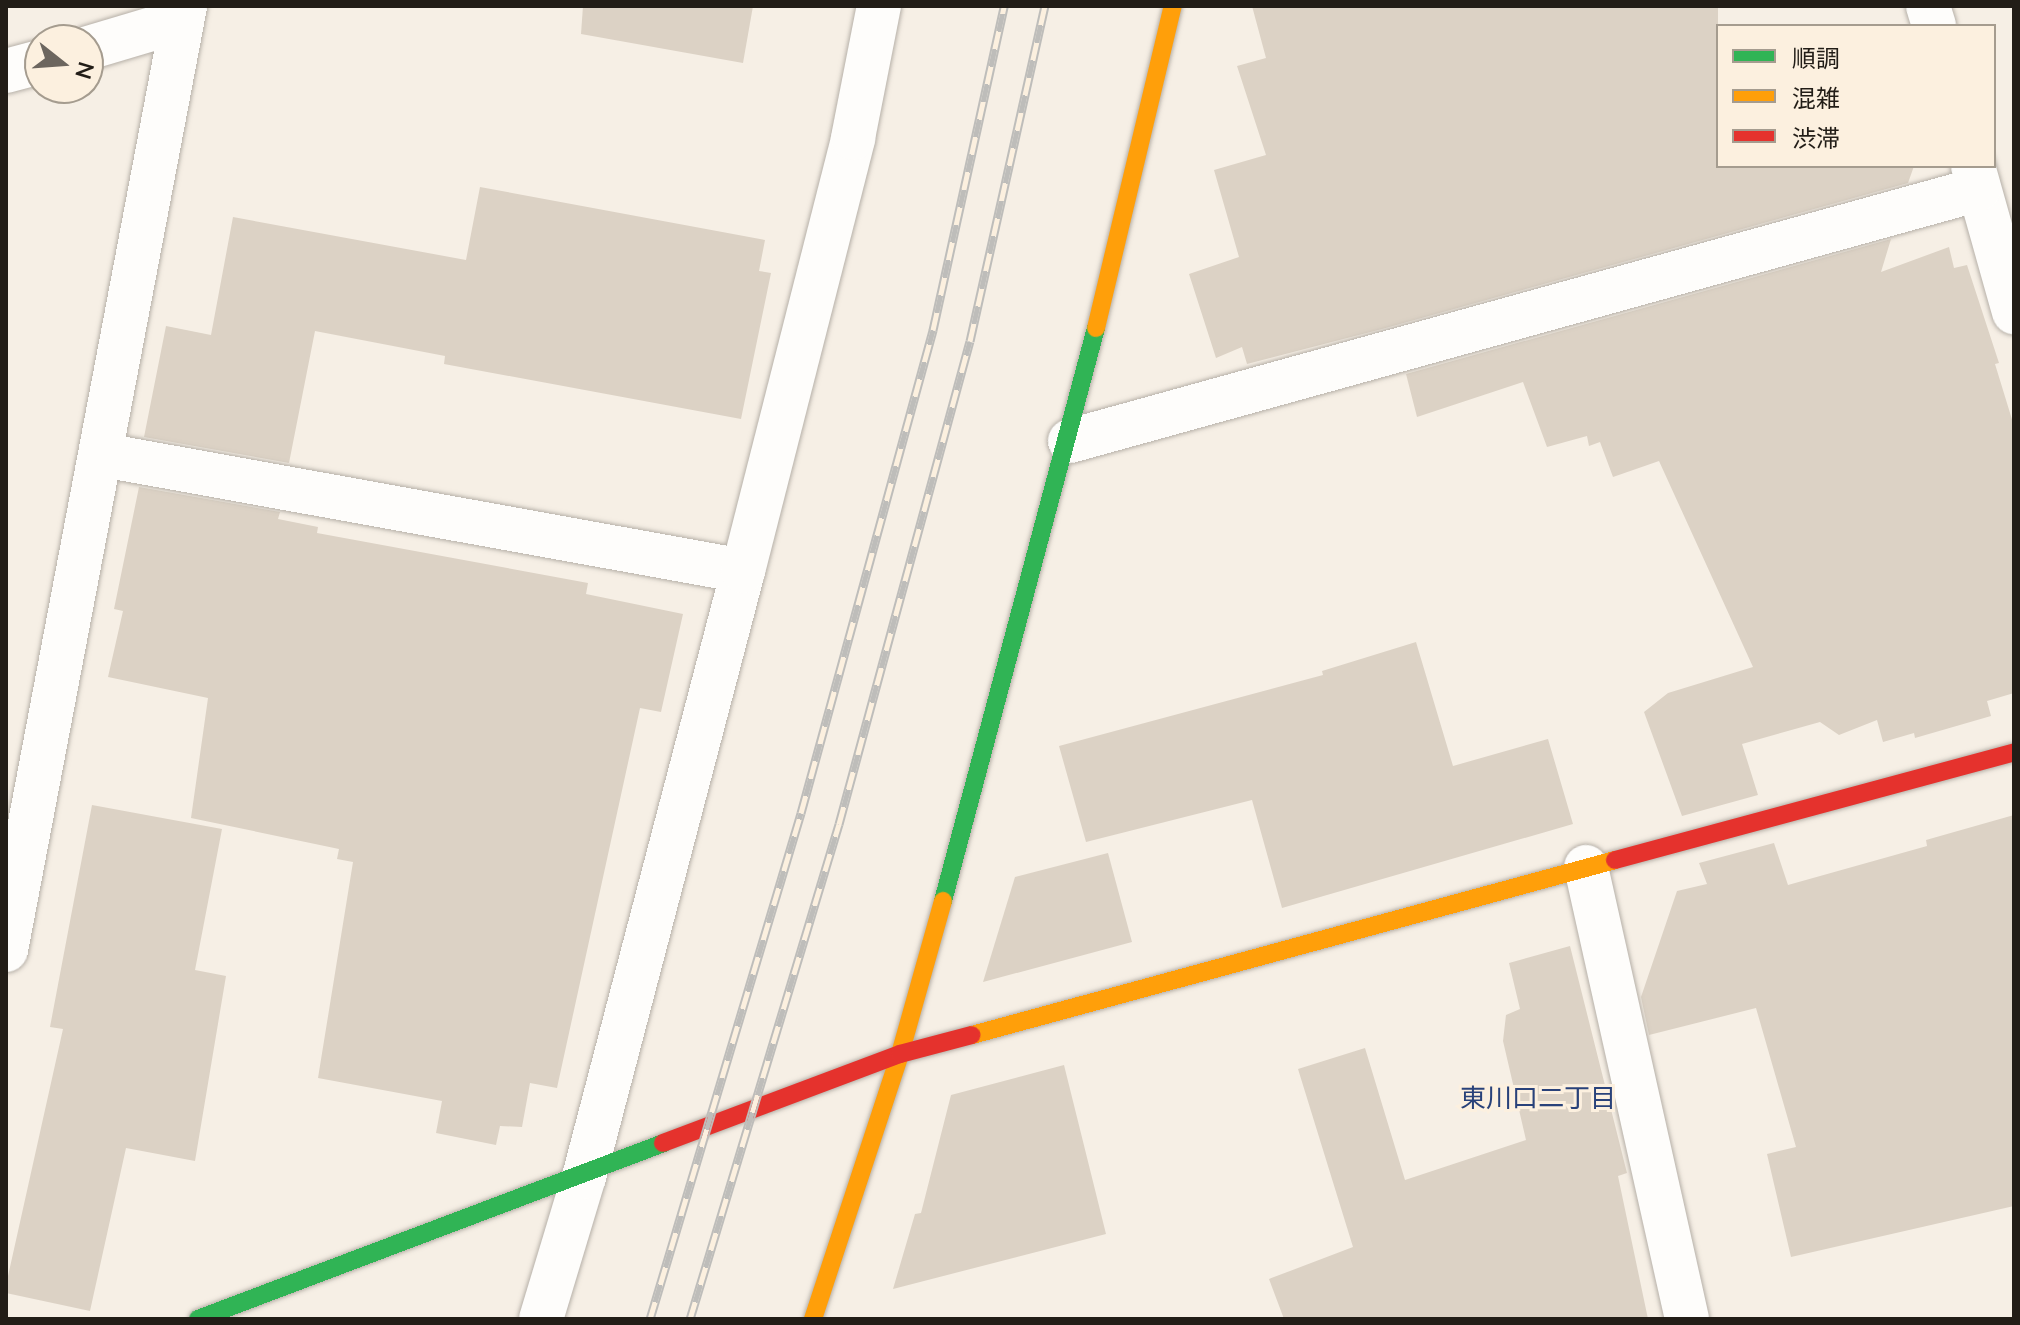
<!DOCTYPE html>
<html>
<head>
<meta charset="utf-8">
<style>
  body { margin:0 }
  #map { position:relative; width:2020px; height:1325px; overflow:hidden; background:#f6efe5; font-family:Mulish,"Noto Sans JP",sans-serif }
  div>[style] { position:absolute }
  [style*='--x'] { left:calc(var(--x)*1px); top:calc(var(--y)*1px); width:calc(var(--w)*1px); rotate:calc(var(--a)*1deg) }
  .building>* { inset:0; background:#dcd2c5 }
  .roads { filter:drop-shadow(0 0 2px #b6b0a8) drop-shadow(0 0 2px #b6b0a8) }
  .street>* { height:44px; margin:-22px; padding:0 22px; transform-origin:22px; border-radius:22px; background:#fefdfb }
  .fast>* { height:18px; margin:-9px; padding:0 9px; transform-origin:9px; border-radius:9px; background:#30b455 }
  .slow>* { height:18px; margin:-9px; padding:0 9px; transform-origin:9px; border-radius:9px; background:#ff9f0a }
  .jam>* { height:18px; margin:-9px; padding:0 9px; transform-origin:9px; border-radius:9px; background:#e5322d }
  .rail>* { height:9px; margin-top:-4.5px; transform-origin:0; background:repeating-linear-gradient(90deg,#fcf0df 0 18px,#bebdba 0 36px); box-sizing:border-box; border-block:2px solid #bebdba }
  span { translate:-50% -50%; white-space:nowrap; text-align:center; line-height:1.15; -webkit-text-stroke:6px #fcf0df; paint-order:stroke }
  .neighbourhood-label { font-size:26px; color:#29427a }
  .frame { position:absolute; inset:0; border:8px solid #221d17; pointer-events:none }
  .legend { position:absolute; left:1716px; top:24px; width:280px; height:144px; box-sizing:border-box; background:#fcf0df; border:2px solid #a59c8f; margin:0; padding:10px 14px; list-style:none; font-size:24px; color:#221d17 }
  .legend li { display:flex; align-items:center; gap:16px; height:40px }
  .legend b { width:40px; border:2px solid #a59c8f }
  .north { position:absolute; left:24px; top:24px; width:80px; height:80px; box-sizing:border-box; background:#fcf0df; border:2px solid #a59c8f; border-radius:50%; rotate:107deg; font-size:22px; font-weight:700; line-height:32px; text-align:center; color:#221d17 }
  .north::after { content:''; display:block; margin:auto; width:28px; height:36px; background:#6c665f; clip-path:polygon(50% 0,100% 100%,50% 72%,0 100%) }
</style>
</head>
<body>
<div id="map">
  <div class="building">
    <i style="clip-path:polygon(583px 6px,753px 6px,743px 63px,581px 34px)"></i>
    <i style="clip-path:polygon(1252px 6px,1718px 6px,1718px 166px,1914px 166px,1908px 183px,1382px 329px,1247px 364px,1242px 347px,1216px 358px,1189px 274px,1239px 257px,1214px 170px,1266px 155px,1237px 66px,1266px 58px)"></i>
    <i style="clip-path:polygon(480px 187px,765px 240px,759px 271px,771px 273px,741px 419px,444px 364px,445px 356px,315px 331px,289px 463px,144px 437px,166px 326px,211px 335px,233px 217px,466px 260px)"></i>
    <i style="clip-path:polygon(1891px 239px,1881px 272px,1949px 247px,1954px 268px,1967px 265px,1999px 363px,1995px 364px,2014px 426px,2014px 693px,1987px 701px,1991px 716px,1915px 738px,1914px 733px,1883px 742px,1877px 720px,1839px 735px,1820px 722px,1742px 744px,1758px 795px,1682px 816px,1644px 712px,1668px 693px,1753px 667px,1659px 461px,1613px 477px,1600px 442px,1589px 446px,1587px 436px,1547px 447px,1523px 382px,1417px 417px,1406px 374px)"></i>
    <i style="clip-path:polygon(139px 487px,280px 512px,278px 519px,318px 527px,317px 533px,588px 583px,586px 594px,683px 614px,661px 712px,640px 708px,557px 1088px,530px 1083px,522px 1127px,500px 1126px,496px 1145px,436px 1133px,442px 1101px,318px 1078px,353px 862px,337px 859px,339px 849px,191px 818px,208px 698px,108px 677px,123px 611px,114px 609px)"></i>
    <i style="clip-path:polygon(1416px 642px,1453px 766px,1548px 739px,1573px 824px,1282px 908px,1252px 800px,1086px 842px,1059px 746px,1323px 675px,1322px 671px)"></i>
    <i style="clip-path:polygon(92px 805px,222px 829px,195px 970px,226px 976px,195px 1161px,126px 1148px,90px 1311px,6px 1293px,6px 1285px,63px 1029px,50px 1027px)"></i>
    <i style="clip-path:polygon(2014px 815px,2014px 1206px,1791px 1257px,1767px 1154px,1796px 1147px,1756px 1008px,1649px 1035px,1641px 997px,1677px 891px,1707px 884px,1699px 863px,1774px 843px,1788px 885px,1927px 846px,1926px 840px)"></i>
    <i style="clip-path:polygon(1108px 853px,1132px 942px,983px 982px,1015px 877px)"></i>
    <i style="clip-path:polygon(1570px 946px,1627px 1173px,1618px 1176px,1648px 1319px,1284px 1319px,1269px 1279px,1353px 1247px,1298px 1069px,1365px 1048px,1405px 1180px,1526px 1140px,1503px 1041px,1506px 1015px,1520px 1009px,1509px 963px)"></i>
    <i style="clip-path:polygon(1064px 1065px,1106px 1234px,893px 1289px,915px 1214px,921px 1213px,951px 1095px)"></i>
  </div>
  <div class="roads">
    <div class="street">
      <i style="--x:1928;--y:6;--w:21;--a:73"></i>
      <i style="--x:88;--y:48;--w:98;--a:-16.6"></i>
      <i style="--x:6;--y:71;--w:35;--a:-15"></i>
      <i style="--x:1973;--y:166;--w:152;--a:74.3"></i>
      <i style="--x:1070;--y:441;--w:943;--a:-15.49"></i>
      <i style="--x:103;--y:455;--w:650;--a:10.27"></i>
      <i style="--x:1586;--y:867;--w:463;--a:77.4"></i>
      <i style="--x:6;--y:950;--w:961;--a:-79.26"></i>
      <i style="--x:541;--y:1319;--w:148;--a:-73.2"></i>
      <i style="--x:584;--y:1177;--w:627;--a:-75.3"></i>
      <i style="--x:743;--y:571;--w:447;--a:-75.7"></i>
      <i style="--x:853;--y:138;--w:135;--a:-78.9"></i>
    </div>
    <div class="fast">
      <i style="--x:943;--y:901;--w:593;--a:-75.05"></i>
      <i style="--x:198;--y:1319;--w:497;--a:-20.7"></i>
    </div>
    <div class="slow">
      <i style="--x:1096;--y:328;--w:331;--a:-76.6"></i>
      <i style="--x:972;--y:1035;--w:666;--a:-15.22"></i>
      <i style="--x:813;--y:1319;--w:279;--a:-71.8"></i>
      <i style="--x:900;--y:1054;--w:159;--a:-74.3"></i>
    </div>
    <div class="jam">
      <i style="--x:1615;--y:860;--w:413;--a:-15.1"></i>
      <i style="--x:663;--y:1143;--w:253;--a:-20.6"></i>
      <i style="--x:900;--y:1054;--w:74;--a:-14.8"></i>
    </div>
  </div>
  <div class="rail">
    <i style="--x:650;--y:1319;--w:528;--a:-73.38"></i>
    <i style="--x:801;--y:813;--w:501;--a:-74.71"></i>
    <i style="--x:933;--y:330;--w:332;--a:-77.6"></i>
    <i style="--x:690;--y:1319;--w:517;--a:-73.25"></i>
    <i style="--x:839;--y:824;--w:500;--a:-74.83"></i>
    <i style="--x:970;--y:341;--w:343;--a:-77.4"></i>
  </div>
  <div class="neighbourhood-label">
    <span style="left:1538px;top:1098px">東川口二丁目</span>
  </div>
  <div class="frame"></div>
  <ul class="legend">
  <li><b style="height:10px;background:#30b455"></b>順調</li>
  <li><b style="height:10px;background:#ff9f0a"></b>混雑</li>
  <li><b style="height:10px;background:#e5322d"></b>渋滞</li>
  </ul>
  <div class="north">N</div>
</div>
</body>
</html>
